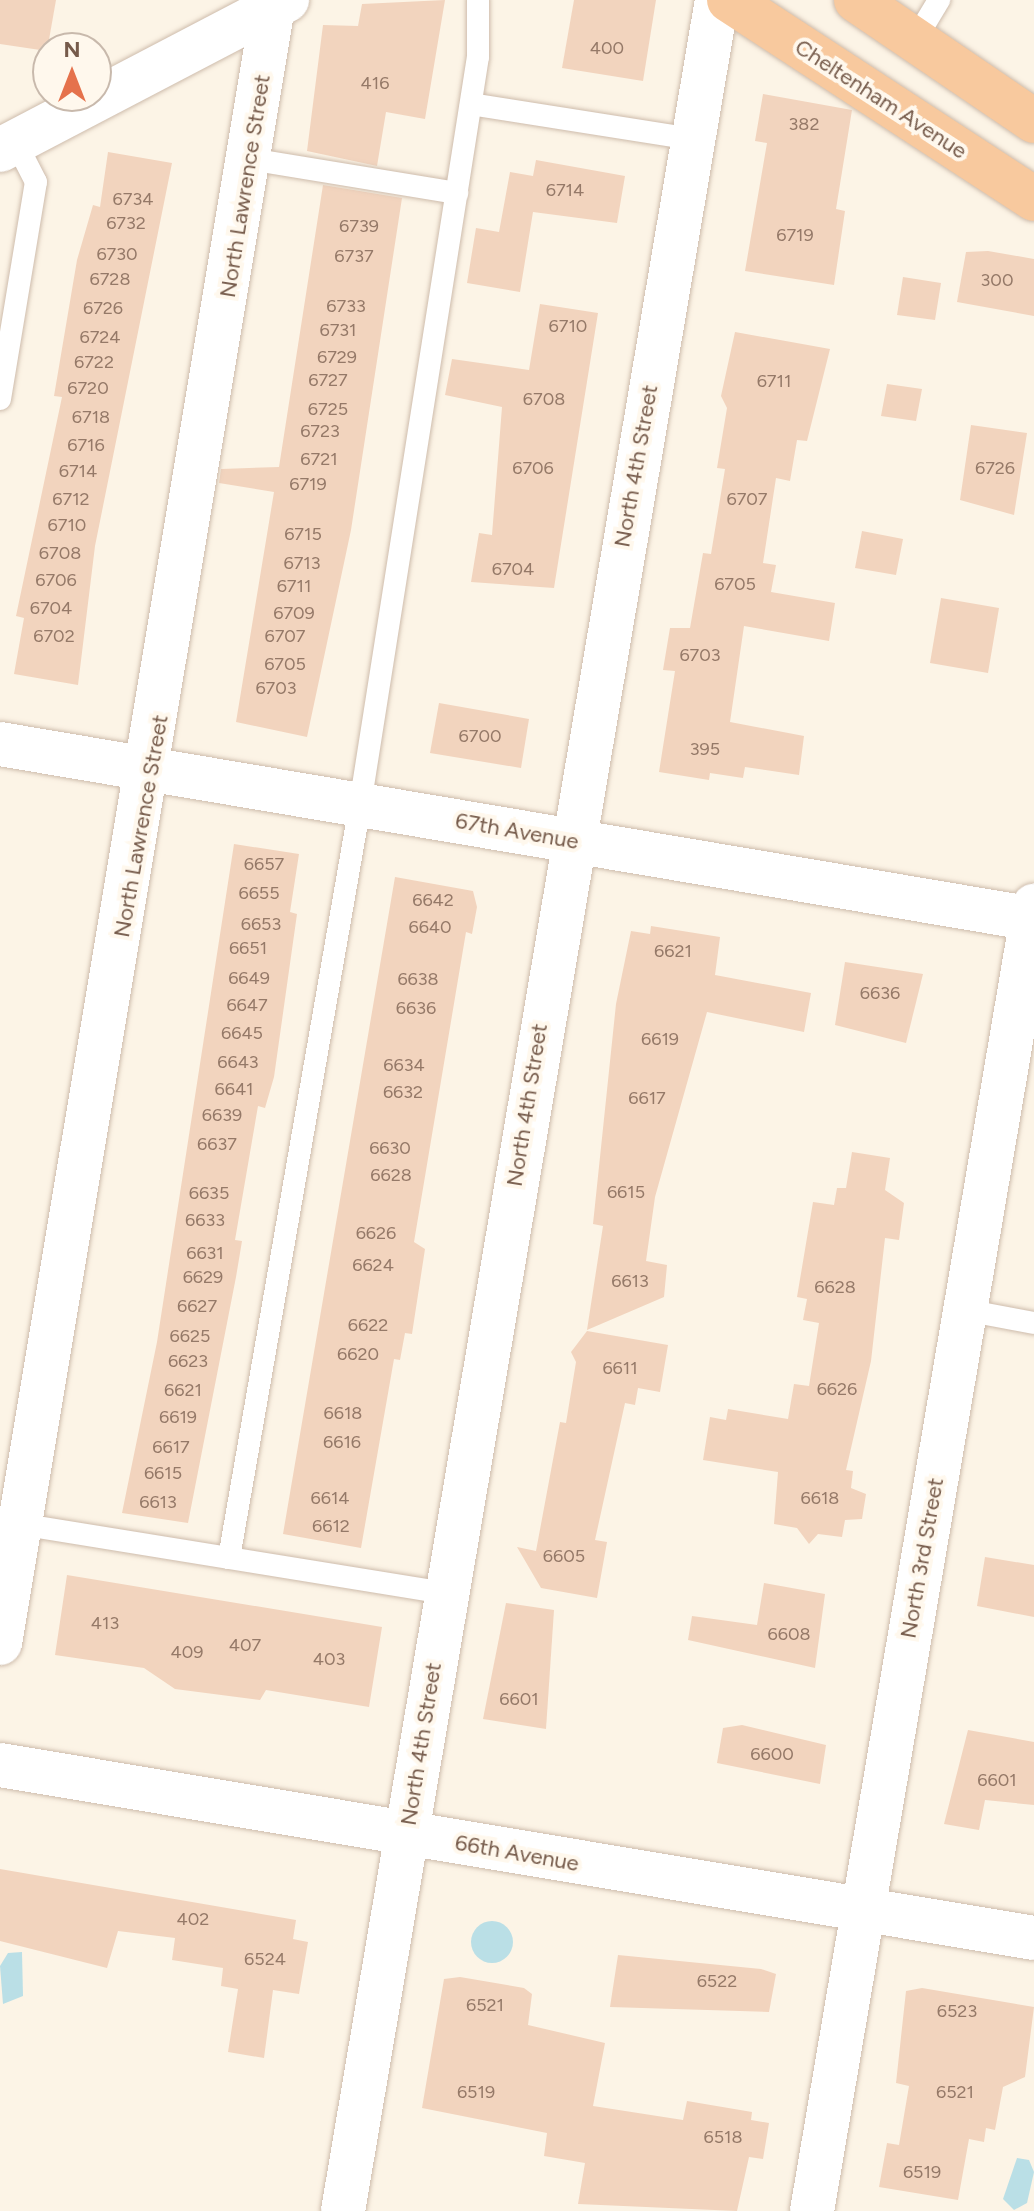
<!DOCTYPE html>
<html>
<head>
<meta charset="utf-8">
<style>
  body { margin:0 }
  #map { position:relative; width:1034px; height:2211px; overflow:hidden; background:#fcf4e6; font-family:Figtree,sans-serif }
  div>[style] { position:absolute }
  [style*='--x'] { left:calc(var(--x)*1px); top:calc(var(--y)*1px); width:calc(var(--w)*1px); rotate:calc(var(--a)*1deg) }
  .water>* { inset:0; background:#badfe6 }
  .round { border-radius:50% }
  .building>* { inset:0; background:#f2d4be }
  .roads { filter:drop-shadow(0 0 2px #cebcac) drop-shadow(0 0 2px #cebcac) }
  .service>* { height:22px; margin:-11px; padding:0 11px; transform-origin:11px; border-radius:11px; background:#fff }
  .minor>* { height:44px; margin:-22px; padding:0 22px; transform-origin:22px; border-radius:22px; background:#fff }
  .tertiary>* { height:44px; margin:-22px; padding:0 22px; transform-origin:22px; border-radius:22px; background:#fff }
  .trunk>* { height:44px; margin:-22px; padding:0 22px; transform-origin:22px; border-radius:22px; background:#f8c99e }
  span { translate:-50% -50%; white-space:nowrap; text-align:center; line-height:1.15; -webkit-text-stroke:8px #fff8ed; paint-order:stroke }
  .number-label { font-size:18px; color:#957968 }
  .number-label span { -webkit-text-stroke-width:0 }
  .street-label { font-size:22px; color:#765b4b }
  .north { position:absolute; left:32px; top:32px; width:80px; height:80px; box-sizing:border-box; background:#fff8ed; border:2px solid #c8b9ac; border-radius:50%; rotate:0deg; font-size:22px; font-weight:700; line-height:32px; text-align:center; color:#765b4b }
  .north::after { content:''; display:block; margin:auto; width:28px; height:36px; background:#e5724c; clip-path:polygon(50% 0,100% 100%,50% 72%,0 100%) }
</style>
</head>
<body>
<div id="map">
  <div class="water">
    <i class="round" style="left:471px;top:1921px;width:42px;height:42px"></i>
    <i style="clip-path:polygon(22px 1952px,23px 1996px,3px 2004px,0 1966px,8px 1953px)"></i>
    <i style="clip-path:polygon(1017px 2158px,1029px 2160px,1034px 2172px,1027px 2203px,1014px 2210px,1003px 2199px)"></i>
  </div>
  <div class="building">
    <i style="clip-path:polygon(0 0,56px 0,47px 51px,0 44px)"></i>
    <i style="clip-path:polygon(445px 0,425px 119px,386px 112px,377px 166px,307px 151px,323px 25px,358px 26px,362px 4px)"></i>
    <i style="clip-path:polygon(574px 0,656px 0,643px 81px,562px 68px)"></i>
    <i style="clip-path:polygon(763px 94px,852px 110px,836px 209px,845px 211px,834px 285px,745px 271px,767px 143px,755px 141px)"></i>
    <i style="clip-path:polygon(108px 152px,172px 163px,95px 546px,78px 685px,14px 674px,24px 618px,16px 616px,62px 397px,54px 396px,77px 260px,93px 205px,100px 207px)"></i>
    <i style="clip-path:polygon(536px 160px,625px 176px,617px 223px,533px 212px,520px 292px,467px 283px,476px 228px,499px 232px,510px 172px,533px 176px)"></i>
    <i style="clip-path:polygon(323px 185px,402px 198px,351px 530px,307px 737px,236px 722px,274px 492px,219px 483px,221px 469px,279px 467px)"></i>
    <i style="clip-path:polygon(988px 251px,1034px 259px,1034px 316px,957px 302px,966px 252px)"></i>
    <i style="clip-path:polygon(903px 277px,941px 283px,935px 320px,897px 315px)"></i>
    <i style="clip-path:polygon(540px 304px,598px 313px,554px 588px,471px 582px,479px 533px,492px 535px,502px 407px,445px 395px,452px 359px,529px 370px)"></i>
    <i style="clip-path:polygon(735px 332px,830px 349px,807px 441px,797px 440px,790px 481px,776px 478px,763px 563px,776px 565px,771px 592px,835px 603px,829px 641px,744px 626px,730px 722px,804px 736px,799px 775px,745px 767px,743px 778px,710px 773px,709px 780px,659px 772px,675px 671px,663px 670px,670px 628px,690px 628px,703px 553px,711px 554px,725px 469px,717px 468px,727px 408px,721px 396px)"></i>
    <i style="clip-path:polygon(887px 384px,922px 389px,916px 421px,881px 416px)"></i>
    <i style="clip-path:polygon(971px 425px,1027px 433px,1014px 515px,960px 500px)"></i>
    <i style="clip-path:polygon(862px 531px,903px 539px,896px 575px,855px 568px)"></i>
    <i style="clip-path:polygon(941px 598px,999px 608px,988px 673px,930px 663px)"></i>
    <i style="clip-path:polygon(439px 703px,529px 719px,521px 768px,430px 753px)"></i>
    <i style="clip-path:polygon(234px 844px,299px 854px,290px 912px,297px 914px,274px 1077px,265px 1108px,258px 1106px,235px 1240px,242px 1241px,236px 1277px,188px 1523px,122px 1513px,157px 1342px)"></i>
    <i style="clip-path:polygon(395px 877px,473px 891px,477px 907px,472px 934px,466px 932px,414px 1242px,425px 1249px,412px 1334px,405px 1333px,400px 1360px,394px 1359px,361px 1548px,283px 1534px)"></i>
    <i style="clip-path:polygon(651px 926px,720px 937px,715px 975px,811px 993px,804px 1032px,707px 1012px,655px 1197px,646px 1261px,667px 1265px,664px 1297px,587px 1330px,603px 1226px,593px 1224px,616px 1004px,631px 931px,650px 934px)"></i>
    <i style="clip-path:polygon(845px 962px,923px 974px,906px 1043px,835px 1025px)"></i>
    <i style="clip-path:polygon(852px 1152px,890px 1158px,885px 1190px,904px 1203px,899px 1240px,885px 1238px,871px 1361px,846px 1470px,853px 1471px,851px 1488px,866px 1494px,862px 1519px,845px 1520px,842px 1537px,818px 1534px,809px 1544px,797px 1528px,774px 1524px,778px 1472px,703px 1460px,710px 1417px,726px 1420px,728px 1409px,788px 1419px,794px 1384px,809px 1386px,819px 1323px,803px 1320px,807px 1299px,797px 1297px,813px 1202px,834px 1205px,837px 1188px,846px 1188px)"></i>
    <i style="clip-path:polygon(587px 1331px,668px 1345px,660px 1392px,638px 1388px,635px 1405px,625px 1403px,595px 1540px,607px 1542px,597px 1598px,541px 1588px,517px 1547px,536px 1551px,560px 1422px,566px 1423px,576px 1362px,571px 1352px)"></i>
    <i style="clip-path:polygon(985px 1557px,1034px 1565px,1034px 1617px,977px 1606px)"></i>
    <i style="clip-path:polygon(67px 1575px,382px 1627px,369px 1707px,266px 1690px,260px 1700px,175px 1689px,144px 1668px,55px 1655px)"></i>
    <i style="clip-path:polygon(764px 1583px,825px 1594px,815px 1668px,688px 1640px,692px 1616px,757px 1625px)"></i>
    <i style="clip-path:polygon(506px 1603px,554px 1610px,546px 1729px,483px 1719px)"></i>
    <i style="clip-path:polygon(742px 1725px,826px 1745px,820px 1784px,717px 1763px,723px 1728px)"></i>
    <i style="clip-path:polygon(968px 1730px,1034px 1742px,1034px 1805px,985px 1800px,979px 1830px,944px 1824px)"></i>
    <i style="clip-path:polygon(0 1869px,296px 1920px,293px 1939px,308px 1942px,299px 1994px,273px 1990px,264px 2058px,228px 2052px,238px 1989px,221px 1986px,223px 1968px,172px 1960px,175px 1938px,118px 1931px,107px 1968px,0 1941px)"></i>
    <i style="clip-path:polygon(618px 1955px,761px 1969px,776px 1974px,769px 2012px,610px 2007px)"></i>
    <i style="clip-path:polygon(460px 1977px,524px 1988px,532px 1994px,528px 2025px,605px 2043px,593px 2106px,683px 2120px,687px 2101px,752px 2112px,751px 2120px,769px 2123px,763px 2159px,749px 2157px,737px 2211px,578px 2204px,585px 2163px,544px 2156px,547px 2133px,422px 2108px,444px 1979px)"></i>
    <i style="clip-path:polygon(922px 1988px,1034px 2007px,1025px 2077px,1003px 2087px,995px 2130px,986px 2128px,984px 2142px,969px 2139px,958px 2200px,879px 2187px,887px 2143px,899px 2145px,909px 2086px,896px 2083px,906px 1991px)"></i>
  </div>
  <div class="roads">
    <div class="service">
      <i style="--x:915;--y:40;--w:47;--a:-59"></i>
      <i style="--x:471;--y:104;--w:225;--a:9"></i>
      <i style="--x:249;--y:159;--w:211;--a:9.3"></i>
      <i style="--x:0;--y:399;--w:220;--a:-80.6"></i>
      <i style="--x:36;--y:182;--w:46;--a:-117.1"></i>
      <i style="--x:965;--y:1310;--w:70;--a:10.7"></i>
      <i style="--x:13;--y:1523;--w:440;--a:9.2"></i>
      <i style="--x:229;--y:1558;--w:764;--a:-80.13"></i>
      <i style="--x:360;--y:805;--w:757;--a:-81.04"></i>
      <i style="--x:478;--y:57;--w:57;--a:-90"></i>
    </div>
    <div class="minor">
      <i style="--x:0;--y:150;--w:324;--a:-27.6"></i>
      <i style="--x:0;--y:744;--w:1049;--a:9.61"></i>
      <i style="--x:0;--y:1643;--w:1659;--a:-80.53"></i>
      <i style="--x:343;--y:2211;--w:2242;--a:-80.4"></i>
      <i style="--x:812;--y:2211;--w:1324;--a:-80.35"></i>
    </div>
    <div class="tertiary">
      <i style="--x:0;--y:1765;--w:1048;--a:9.5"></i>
    </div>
    <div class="trunk">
      <i style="--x:729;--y:0;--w:364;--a:33.1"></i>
      <i style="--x:856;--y:0;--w:215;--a:34.2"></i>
    </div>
  </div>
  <div class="number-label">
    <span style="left:607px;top:48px">400</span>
    <span style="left:375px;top:83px">416</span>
    <span style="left:804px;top:124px">382</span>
    <span style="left:565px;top:190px">6714</span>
    <span style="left:133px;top:199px">6734</span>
    <span style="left:126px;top:223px">6732</span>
    <span style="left:359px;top:226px">6739</span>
    <span style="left:795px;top:235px">6719</span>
    <span style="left:117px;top:254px">6730</span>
    <span style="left:354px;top:256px">6737</span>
    <span style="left:110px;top:279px">6728</span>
    <span style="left:997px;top:280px">300</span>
    <span style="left:346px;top:306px">6733</span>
    <span style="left:103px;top:308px">6726</span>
    <span style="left:568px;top:326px">6710</span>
    <span style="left:338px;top:330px">6731</span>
    <span style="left:100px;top:337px">6724</span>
    <span style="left:337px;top:357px">6729</span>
    <span style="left:94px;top:362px">6722</span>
    <span style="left:328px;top:380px">6727</span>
    <span style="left:774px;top:381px">6711</span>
    <span style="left:88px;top:388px">6720</span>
    <span style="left:544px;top:399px">6708</span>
    <span style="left:328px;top:409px">6725</span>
    <span style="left:91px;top:417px">6718</span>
    <span style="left:320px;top:431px">6723</span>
    <span style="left:86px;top:445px">6716</span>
    <span style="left:319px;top:459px">6721</span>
    <span style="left:533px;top:468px">6706</span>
    <span style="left:995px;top:468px">6726</span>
    <span style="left:78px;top:471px">6714</span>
    <span style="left:308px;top:484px">6719</span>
    <span style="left:71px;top:499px">6712</span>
    <span style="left:747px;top:499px">6707</span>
    <span style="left:67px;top:525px">6710</span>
    <span style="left:303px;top:534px">6715</span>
    <span style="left:60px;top:553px">6708</span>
    <span style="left:302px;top:563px">6713</span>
    <span style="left:513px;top:569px">6704</span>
    <span style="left:56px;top:580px">6706</span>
    <span style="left:735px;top:584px">6705</span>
    <span style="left:294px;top:586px">6711</span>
    <span style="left:51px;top:608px">6704</span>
    <span style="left:294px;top:613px">6709</span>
    <span style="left:54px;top:636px">6702</span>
    <span style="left:285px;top:636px">6707</span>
    <span style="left:700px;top:655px">6703</span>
    <span style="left:285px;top:664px">6705</span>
    <span style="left:276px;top:688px">6703</span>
    <span style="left:480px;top:736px">6700</span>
    <span style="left:705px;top:749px">395</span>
    <span style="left:264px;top:864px">6657</span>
    <span style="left:259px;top:893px">6655</span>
    <span style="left:433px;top:900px">6642</span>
    <span style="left:261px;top:924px">6653</span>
    <span style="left:430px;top:927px">6640</span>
    <span style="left:248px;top:948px">6651</span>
    <span style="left:673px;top:951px">6621</span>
    <span style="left:249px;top:978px">6649</span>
    <span style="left:418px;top:979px">6638</span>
    <span style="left:880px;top:993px">6636</span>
    <span style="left:247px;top:1005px">6647</span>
    <span style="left:416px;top:1008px">6636</span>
    <span style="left:242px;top:1033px">6645</span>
    <span style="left:660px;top:1039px">6619</span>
    <span style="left:238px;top:1062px">6643</span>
    <span style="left:404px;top:1065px">6634</span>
    <span style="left:234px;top:1089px">6641</span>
    <span style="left:403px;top:1092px">6632</span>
    <span style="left:647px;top:1098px">6617</span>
    <span style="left:222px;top:1115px">6639</span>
    <span style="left:217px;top:1144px">6637</span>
    <span style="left:390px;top:1148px">6630</span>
    <span style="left:391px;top:1175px">6628</span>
    <span style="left:626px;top:1192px">6615</span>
    <span style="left:209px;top:1193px">6635</span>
    <span style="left:205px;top:1220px">6633</span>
    <span style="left:376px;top:1233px">6626</span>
    <span style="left:205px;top:1253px">6631</span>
    <span style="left:373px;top:1265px">6624</span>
    <span style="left:203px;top:1277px">6629</span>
    <span style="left:630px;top:1281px">6613</span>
    <span style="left:835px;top:1287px">6628</span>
    <span style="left:197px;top:1306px">6627</span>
    <span style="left:368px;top:1325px">6622</span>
    <span style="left:190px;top:1336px">6625</span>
    <span style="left:358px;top:1354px">6620</span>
    <span style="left:188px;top:1361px">6623</span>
    <span style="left:620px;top:1368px">6611</span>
    <span style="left:837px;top:1389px">6626</span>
    <span style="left:183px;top:1390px">6621</span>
    <span style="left:343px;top:1413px">6618</span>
    <span style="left:178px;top:1417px">6619</span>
    <span style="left:342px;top:1442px">6616</span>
    <span style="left:171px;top:1447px">6617</span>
    <span style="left:163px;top:1473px">6615</span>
    <span style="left:330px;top:1498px">6614</span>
    <span style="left:820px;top:1498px">6618</span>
    <span style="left:158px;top:1502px">6613</span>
    <span style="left:331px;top:1526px">6612</span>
    <span style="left:564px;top:1556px">6605</span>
    <span style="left:105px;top:1623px">413</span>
    <span style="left:789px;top:1634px">6608</span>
    <span style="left:245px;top:1645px">407</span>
    <span style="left:187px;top:1652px">409</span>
    <span style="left:329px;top:1659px">403</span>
    <span style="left:519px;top:1699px">6601</span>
    <span style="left:772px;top:1754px">6600</span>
    <span style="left:997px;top:1780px">6601</span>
    <span style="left:193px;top:1919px">402</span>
    <span style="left:265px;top:1959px">6524</span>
    <span style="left:717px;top:1981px">6522</span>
    <span style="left:485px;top:2005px">6521</span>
    <span style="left:957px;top:2011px">6523</span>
    <span style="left:476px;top:2092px">6519</span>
    <span style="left:955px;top:2092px">6521</span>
    <span style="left:723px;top:2137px">6518</span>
    <span style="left:922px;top:2172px">6519</span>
  </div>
  <div class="street-label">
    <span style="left:881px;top:99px;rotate:33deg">Cheltenham Avenue</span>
    <span style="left:245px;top:186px;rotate:-81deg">North Lawrence Street</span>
    <span style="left:636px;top:466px;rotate:-80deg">North 4th Street</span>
    <span style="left:141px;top:826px;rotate:-80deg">North Lawrence Street</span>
    <span style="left:517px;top:831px;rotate:10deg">67th Avenue</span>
    <span style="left:527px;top:1105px;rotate:-81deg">North 4th Street</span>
    <span style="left:922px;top:1558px;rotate:-80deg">North 3rd Street</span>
    <span style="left:421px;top:1744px;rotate:-81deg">North 4th Street</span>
    <span style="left:517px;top:1853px;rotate:10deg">66th Avenue</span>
  </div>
  <div class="north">N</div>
</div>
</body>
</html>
